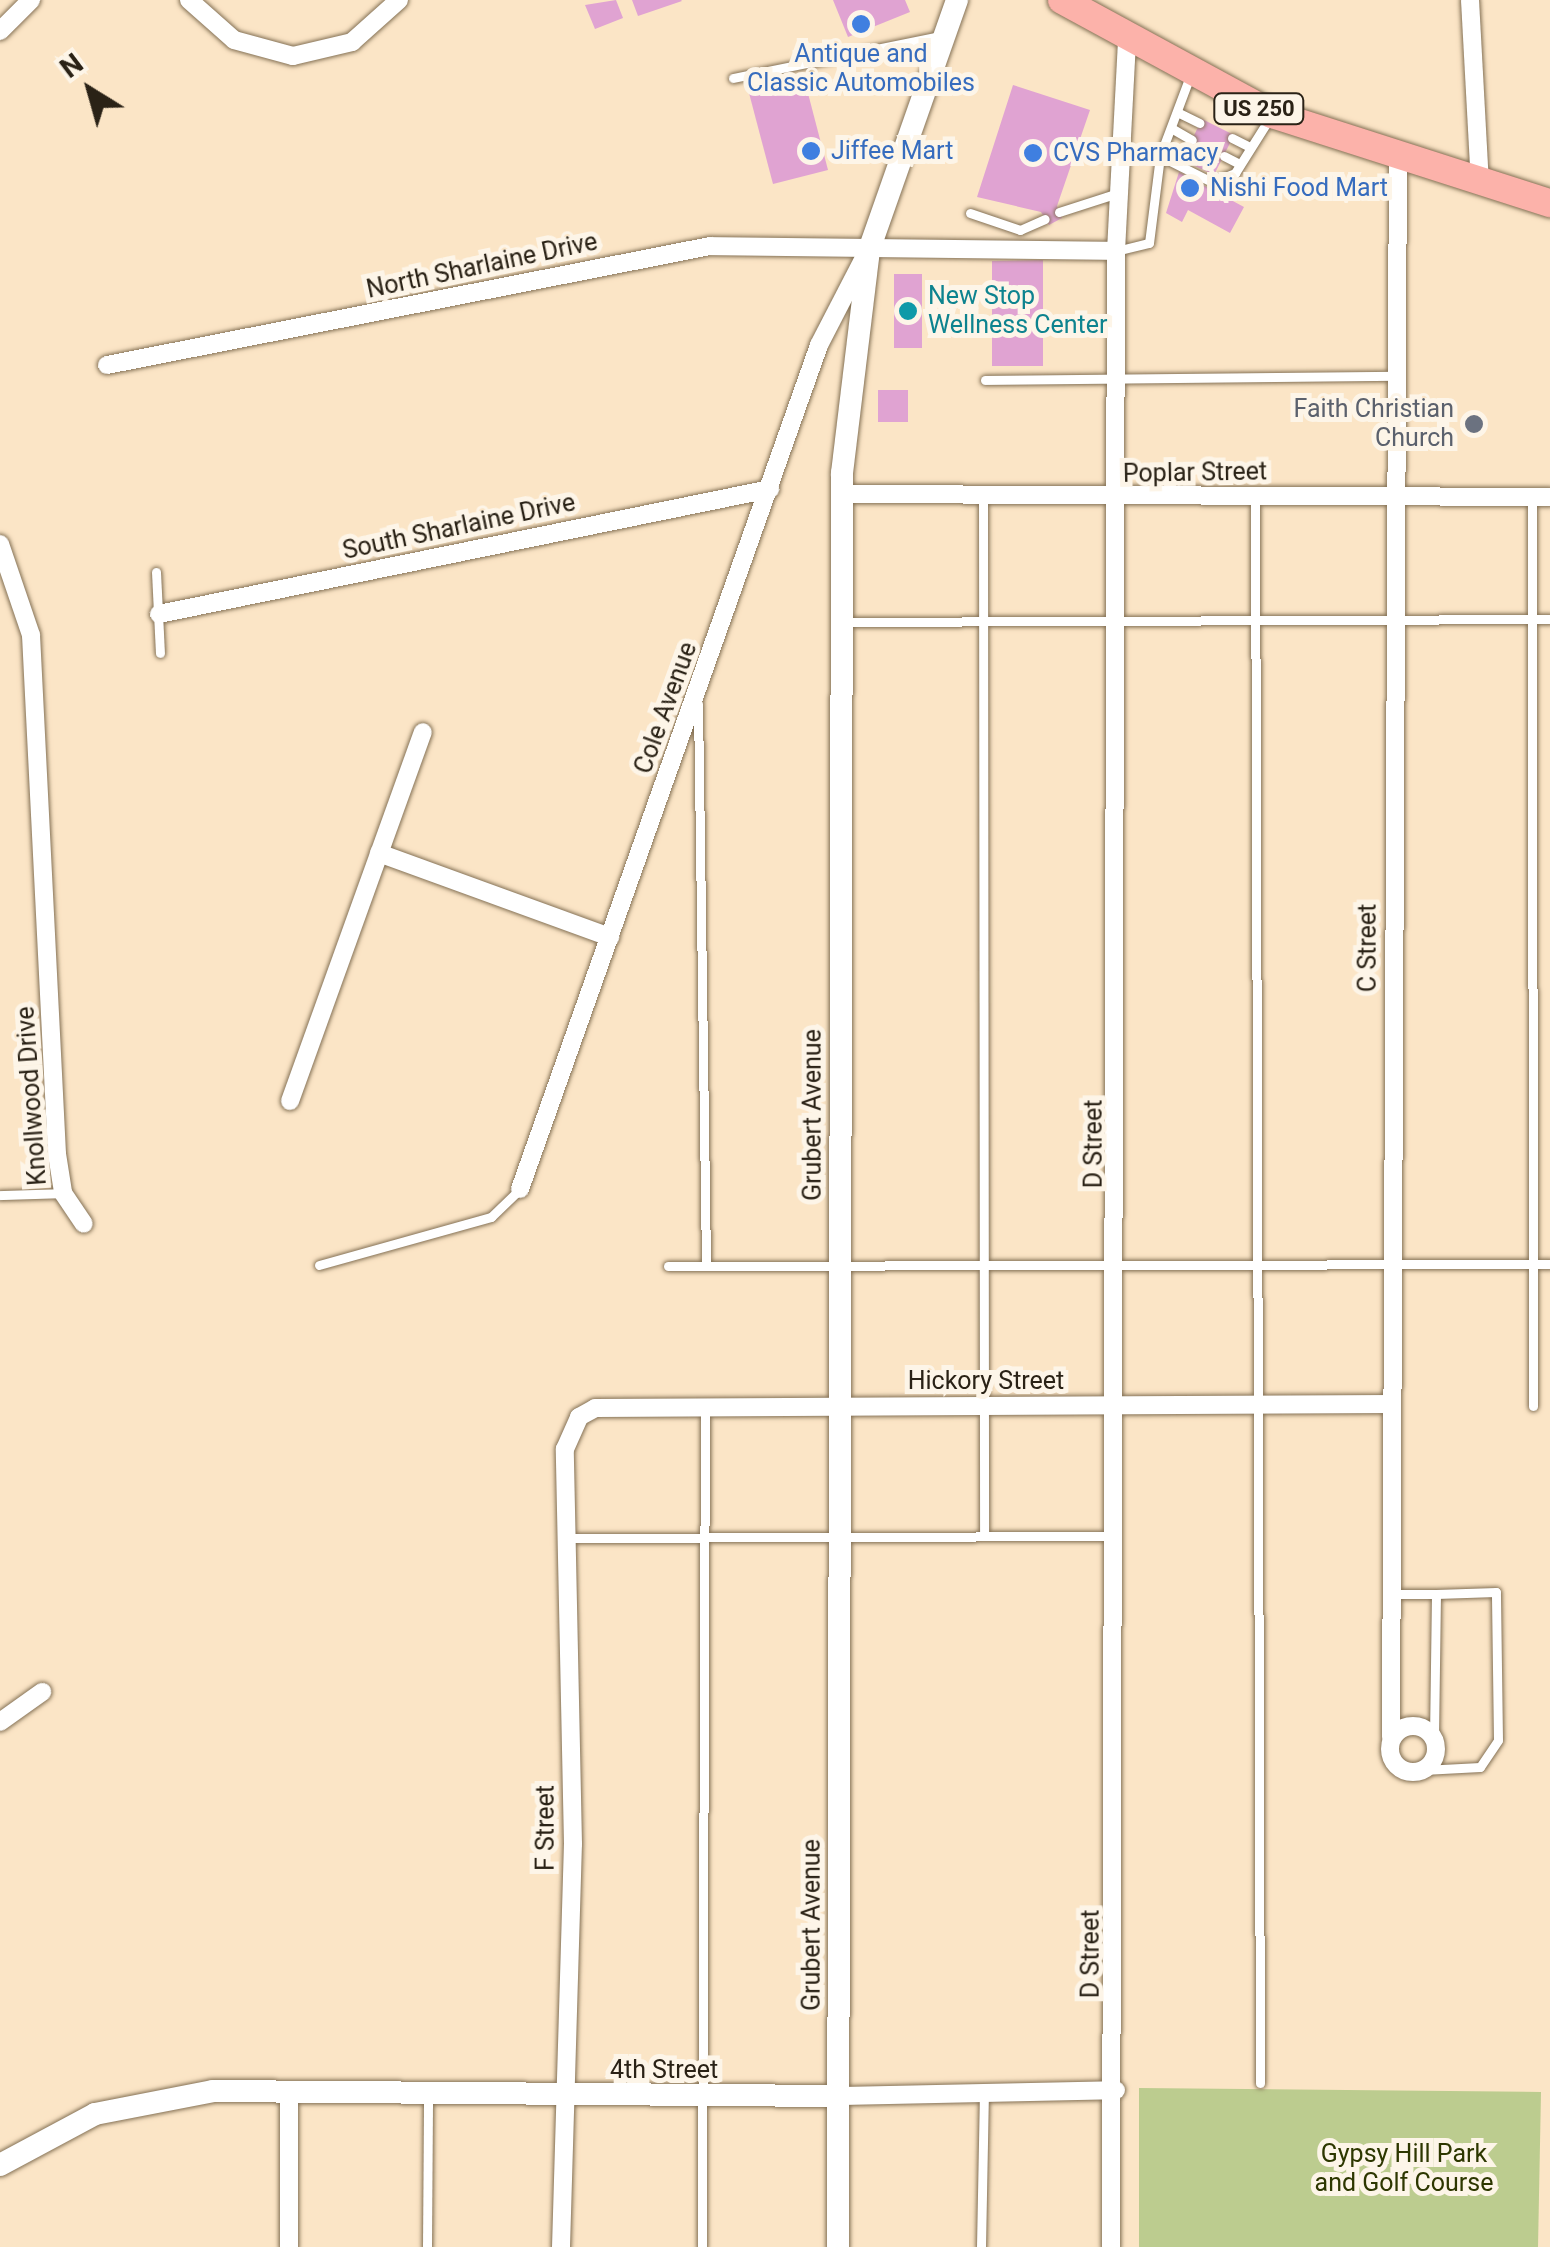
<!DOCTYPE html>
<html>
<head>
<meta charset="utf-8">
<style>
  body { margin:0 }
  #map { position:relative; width:1550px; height:2247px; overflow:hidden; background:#fbe5c6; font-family:Roboto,sans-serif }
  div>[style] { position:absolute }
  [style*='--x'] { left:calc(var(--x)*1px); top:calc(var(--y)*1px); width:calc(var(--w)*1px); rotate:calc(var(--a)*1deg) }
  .green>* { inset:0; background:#bccc8f }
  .building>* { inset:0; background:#e0a3d2 }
  .roads { filter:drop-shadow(0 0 2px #847155) drop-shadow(0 0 2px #847155) }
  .service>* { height:9px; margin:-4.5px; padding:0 4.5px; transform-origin:4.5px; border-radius:4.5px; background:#fff }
  .minor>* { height:18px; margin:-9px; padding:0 9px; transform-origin:9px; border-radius:9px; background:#fff }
  .minor>.ring { margin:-9px; padding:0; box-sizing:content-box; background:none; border:18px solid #fff; border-radius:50% }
  .tertiary>* { height:22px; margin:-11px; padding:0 11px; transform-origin:11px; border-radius:11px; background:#fff }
  .primary>* { height:28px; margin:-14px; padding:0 14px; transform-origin:14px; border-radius:14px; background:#fcb2aa }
  .dots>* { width:28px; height:28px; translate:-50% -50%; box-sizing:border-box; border:5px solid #fdf5e8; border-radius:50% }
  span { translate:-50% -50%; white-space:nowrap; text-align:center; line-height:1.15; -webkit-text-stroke:10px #fdf5e8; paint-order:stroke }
  .shield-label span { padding:2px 8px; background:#fdf5e8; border:2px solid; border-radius:8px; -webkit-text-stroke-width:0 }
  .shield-label { font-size:22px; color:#2a2216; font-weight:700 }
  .shop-label { font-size:25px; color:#366cbe }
  .left { translate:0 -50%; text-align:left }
  .street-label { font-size:25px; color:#2a2216 }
  .culture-label { font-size:25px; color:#0d838f }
  .worship-label { font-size:25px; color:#5b616d }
  .right { translate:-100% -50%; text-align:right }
  .park-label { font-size:25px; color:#2d3700 }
  .north { position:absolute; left:40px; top:40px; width:100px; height:100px; -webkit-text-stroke:8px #fdf5e8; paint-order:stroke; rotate:323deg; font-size:28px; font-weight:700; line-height:40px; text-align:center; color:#2a2216 }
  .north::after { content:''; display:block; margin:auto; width:35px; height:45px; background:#2a2216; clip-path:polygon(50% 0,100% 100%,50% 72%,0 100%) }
</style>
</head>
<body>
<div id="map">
  <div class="green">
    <i style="clip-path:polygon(1139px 2088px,1541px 2092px,1538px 2247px,1139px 2247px)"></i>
  </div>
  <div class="building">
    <i style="clip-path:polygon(616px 0,623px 18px,595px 29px,585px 5px)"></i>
    <i style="clip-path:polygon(632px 0,681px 0,682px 1px,638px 16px)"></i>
    <i style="clip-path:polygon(833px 0,905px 0,910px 12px,848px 37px)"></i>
    <i style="clip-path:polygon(804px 78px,828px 170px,773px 184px,749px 93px)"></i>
    <i style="clip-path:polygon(1013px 85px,1090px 110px,1057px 206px,1062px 218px,1049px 225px,1041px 212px,977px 197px)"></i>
    <i style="clip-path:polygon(1202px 119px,1234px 135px,1214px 175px,1182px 160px)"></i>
    <i style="clip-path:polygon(1179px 172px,1244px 207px,1230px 233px,1188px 210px,1182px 222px,1166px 213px)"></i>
    <i style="clip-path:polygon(1043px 260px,1043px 366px,992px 366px,992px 261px)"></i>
    <i style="clip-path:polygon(894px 274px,922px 274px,922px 348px,894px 348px)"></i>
    <i style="clip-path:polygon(878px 390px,908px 390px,908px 422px,878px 422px)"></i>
  </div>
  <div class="roads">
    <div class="service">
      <i style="--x:1190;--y:76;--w:85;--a:110.6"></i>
      <i style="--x:1160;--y:156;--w:58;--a:26.6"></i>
      <i style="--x:1212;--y:182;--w:25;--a:-21"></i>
      <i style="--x:1235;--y:173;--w:64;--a:-57.8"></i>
      <i style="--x:733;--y:78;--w:211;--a:-11.5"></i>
      <i style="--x:1177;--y:112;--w:25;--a:26"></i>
      <i style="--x:1171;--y:128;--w:24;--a:30"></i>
      <i style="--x:1232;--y:138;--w:20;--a:27"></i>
      <i style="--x:1224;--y:156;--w:18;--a:27"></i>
      <i style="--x:1059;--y:212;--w:62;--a:-17.9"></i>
      <i style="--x:970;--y:213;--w:53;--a:18.8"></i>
      <i style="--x:1020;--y:230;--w:27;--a:-24"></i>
      <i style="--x:1116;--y:251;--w:34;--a:-14"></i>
      <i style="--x:1149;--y:243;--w:88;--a:-82.8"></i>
      <i style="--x:985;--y:380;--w:409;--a:-0.6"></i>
      <i style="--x:1532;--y:496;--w:910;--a:89.94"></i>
      <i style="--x:983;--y:497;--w:1038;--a:89.94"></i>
      <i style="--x:1255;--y:497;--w:1586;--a:89.82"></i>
      <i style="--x:156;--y:572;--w:81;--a:87.2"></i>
      <i style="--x:843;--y:622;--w:707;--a:-0.24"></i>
      <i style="--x:698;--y:704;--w:562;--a:89.18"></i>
      <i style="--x:0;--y:1195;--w:62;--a:-1.8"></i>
      <i style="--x:319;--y:1265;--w:179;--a:-15.6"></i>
      <i style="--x:491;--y:1217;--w:40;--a:-44"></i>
      <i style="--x:668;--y:1266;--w:882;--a:-0.13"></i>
      <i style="--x:567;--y:1538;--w:544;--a:-0.21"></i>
      <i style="--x:1391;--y:1594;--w:45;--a:0"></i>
      <i style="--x:1423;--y:1770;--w:57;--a:-3"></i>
      <i style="--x:1480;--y:1767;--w:32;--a:-56"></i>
      <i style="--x:1498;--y:1740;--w:148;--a:-90.8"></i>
      <i style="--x:1496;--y:1592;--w:60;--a:178.1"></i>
      <i style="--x:1436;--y:1594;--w:144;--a:90.8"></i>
      <i style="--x:427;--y:2247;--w:152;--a:-89.6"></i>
      <i style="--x:702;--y:2247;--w:839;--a:-89.8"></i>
      <i style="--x:981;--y:2247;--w:154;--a:-88.9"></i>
    </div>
    <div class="minor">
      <i style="--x:189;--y:0;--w:60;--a:41.6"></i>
      <i style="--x:234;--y:40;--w:61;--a:15.2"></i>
      <i style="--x:293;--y:56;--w:61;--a:-13.3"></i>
      <i style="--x:352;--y:42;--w:63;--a:-41.8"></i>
      <i style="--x:1470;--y:0;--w:184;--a:86.9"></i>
      <i style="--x:0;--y:31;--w:44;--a:-45"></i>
      <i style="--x:107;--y:365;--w:615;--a:-11.16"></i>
      <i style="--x:710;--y:246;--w:406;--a:0.7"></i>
      <i style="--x:841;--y:494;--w:709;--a:0.24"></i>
      <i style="--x:0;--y:544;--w:96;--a:71.2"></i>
      <i style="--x:31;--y:635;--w:520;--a:87.13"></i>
      <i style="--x:57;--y:1154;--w:39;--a:81"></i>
      <i style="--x:63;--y:1193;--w:37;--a:56"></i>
      <i style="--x:159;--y:614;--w:624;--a:-11.56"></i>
      <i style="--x:379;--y:853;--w:246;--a:20"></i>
      <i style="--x:290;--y:1101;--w:392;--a:-70.2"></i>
      <i style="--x:520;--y:1189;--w:895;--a:-70.49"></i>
      <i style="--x:819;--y:345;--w:102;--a:-62.7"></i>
      <i style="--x:0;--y:1722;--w:52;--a:-35.5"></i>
      <i class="ring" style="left:1390px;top:1726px;width:28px;height:28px"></i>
      <i style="--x:1391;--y:1737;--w:1578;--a:-89.75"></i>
      <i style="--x:289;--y:2093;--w:154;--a:90"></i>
      <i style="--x:839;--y:2096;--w:277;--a:-1.2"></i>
      <i style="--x:561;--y:2247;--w:403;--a:-88.3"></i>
      <i style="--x:573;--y:1844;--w:395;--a:-91.2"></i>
      <i style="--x:565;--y:1449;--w:35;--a:-66"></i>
      <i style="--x:579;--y:1417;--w:18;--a:-29"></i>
      <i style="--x:595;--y:1408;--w:797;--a:-0.29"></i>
      <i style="--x:1111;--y:2247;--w:1996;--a:-89.86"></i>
      <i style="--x:1116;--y:251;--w:209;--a:-87"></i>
    </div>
    <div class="tertiary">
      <i style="--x:0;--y:2165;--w:108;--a:-28.2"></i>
      <i style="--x:95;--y:2114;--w:120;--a:-11"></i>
      <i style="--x:213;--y:2091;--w:626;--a:0.46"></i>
      <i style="--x:838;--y:2247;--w:1774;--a:-89.87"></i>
      <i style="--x:842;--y:473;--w:225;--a:-83.1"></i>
      <i style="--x:869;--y:250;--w:265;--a:-70.6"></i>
    </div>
    <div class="primary">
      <i style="--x:1062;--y:0;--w:239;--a:28.5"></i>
      <i style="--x:1272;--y:114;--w:292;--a:17.8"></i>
    </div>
  </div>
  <div class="dots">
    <i style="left:861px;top:24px;background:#3f7fe0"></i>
    <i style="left:811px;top:151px;background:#3f7fe0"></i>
    <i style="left:1033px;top:153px;background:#3f7fe0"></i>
    <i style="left:1190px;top:188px;background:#3f7fe0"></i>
    <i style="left:908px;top:311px;background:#0f9aa8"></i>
    <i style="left:1474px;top:424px;background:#6b7280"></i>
  </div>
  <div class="shield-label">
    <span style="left:1259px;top:109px">US 250</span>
  </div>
  <div class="shop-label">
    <span style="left:861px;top:69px">Antique and<br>Classic Automobiles</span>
    <span class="left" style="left:831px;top:151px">Jiffee Mart</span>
    <span class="left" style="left:1053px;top:153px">CVS Pharmacy</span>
    <span class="left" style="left:1210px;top:188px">Nishi Food Mart</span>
  </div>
  <div class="street-label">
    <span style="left:482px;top:266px;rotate:-12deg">North Sharlaine Drive</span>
    <span style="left:1195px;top:473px;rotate:-1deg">Poplar Street</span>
    <span style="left:459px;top:527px;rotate:-12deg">South Sharlaine Drive</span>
    <span style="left:666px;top:708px;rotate:-70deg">Cole Avenue</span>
    <span style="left:1368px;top:948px;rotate:-90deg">C Street</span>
    <span style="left:32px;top:1096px;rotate:-94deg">Knollwood Drive</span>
    <span style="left:813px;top:1115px;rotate:-90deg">Grubert Avenue</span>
    <span style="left:1094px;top:1144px;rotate:-90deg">D Street</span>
    <span style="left:986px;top:1381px">Hickory Street</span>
    <span style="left:546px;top:1828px;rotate:-90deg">F Street</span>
    <span style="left:812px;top:1925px;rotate:-90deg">Grubert Avenue</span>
    <span style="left:1091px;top:1954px;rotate:-90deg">D Street</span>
    <span style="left:664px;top:2070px">4th Street</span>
  </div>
  <div class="culture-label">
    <span class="left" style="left:928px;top:311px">New Stop<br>Wellness Center</span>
  </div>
  <div class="worship-label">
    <span class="right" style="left:1454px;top:424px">Faith Christian<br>Church</span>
  </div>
  <div class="park-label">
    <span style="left:1404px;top:2169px">Gypsy Hill Park<br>and Golf Course</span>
  </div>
  <div class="north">N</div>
</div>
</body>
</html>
